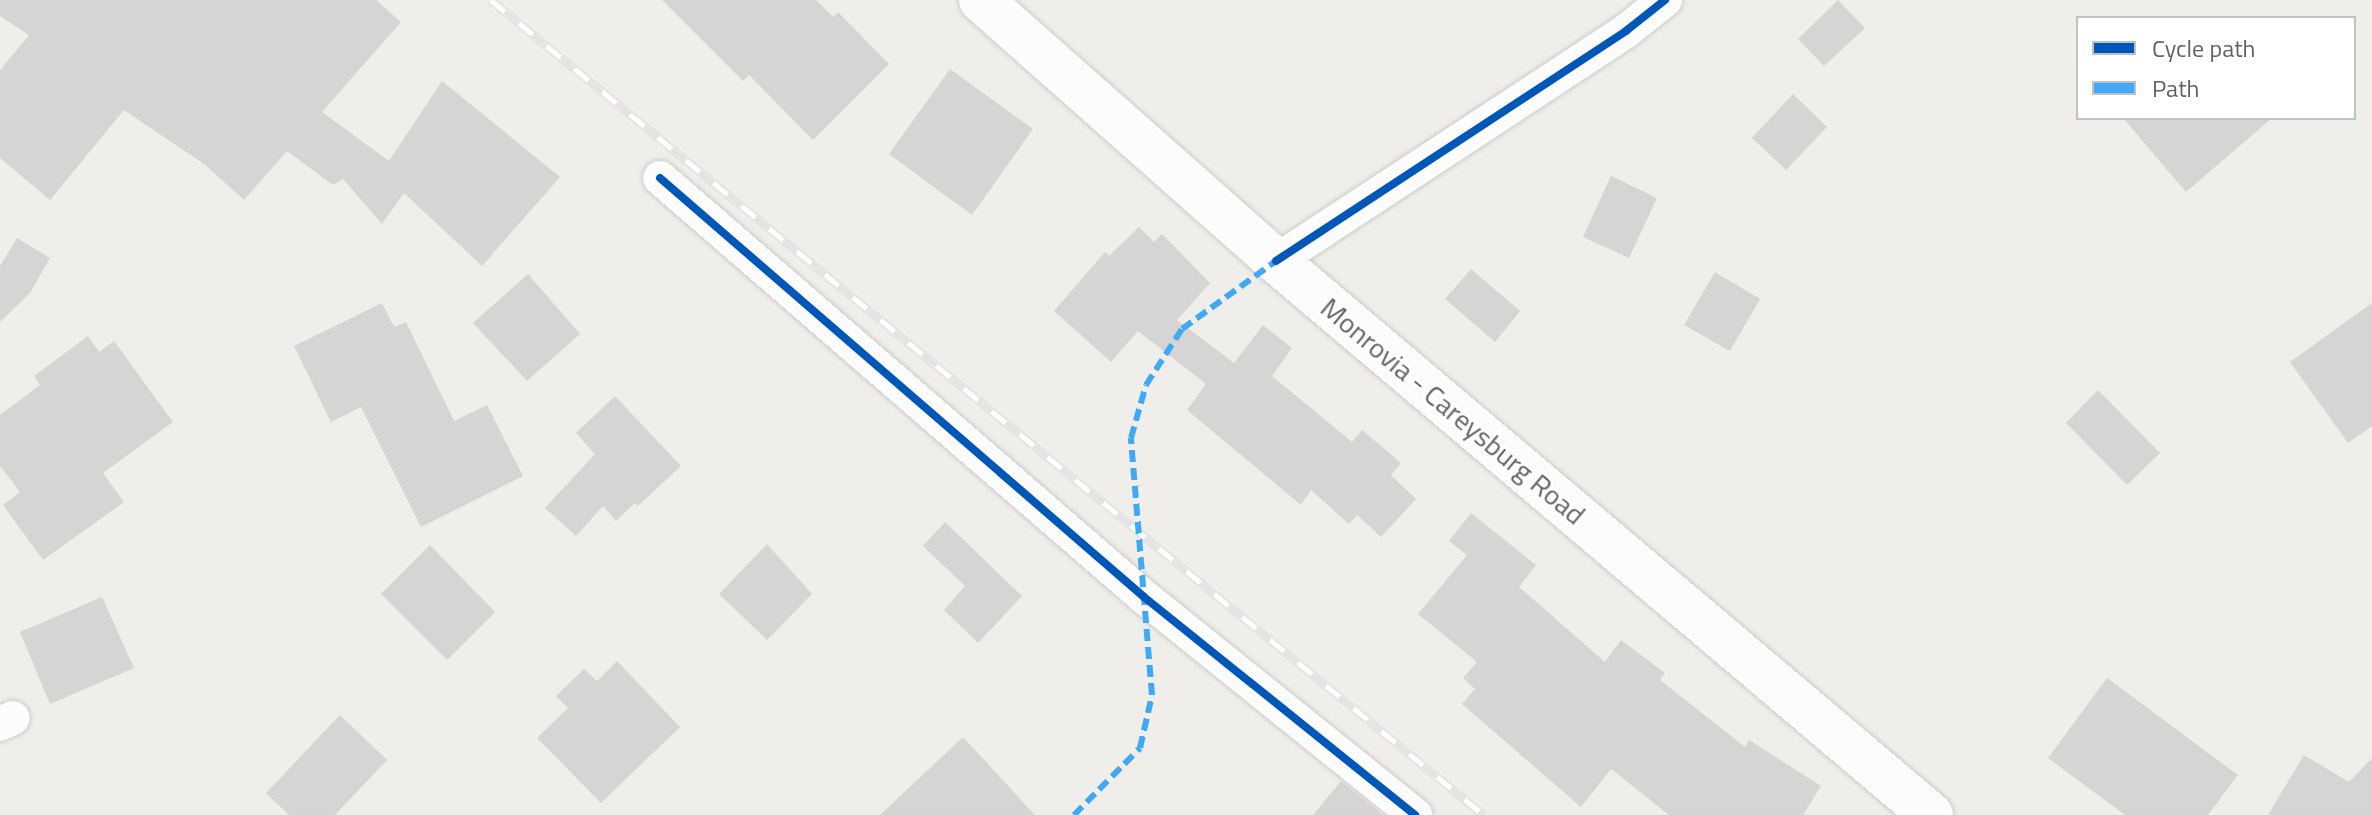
<!DOCTYPE html>
<html>
<head>
<meta charset="utf-8">
<style>
  body { margin:0 }
  #map { position:relative; width:2372px; height:815px; overflow:hidden; background:#efeeea; font-family:"Titillium Web",sans-serif }
  div>[style] { position:absolute }
  [style*='--x'] { left:calc(var(--x)*1px); top:calc(var(--y)*1px); width:calc(var(--w)*1px); rotate:calc(var(--a)*1deg) }
  .building>* { inset:0; background:#d6d5d3 }
  .roads { filter:drop-shadow(0 0 2px #cbcccc) drop-shadow(0 0 2px #cbcccc) }
  .minor>* { height:34px; margin:-17px; padding:0 17px; transform-origin:17px; border-radius:17px; background:#fdfcfc }
  .secondary>* { height:44px; margin:-22px; padding:0 22px; transform-origin:22px; border-radius:22px; background:#fdfcfc }
  .rail>* { height:9px; margin-top:-4.5px; transform-origin:0; background:repeating-linear-gradient(90deg,#fff 0 18px,#e4e4e4 0 36px); box-sizing:border-box; border-block:2px solid #e4e4e4 }
  .quiet>* { height:6px; margin-top:-3px; transform-origin:0; background:repeating-linear-gradient(90deg,#3fa9f5 0 12px,transparent 0 18px) }
  .cycleway>* { height:8px; margin:-4px; padding:0 4px; transform-origin:4px; border-radius:4px; background:#0057b8 }
  span { translate:-50% -50%; white-space:nowrap; text-align:center; line-height:1.15; -webkit-text-stroke:6px #fff; paint-order:stroke }
  .street-label { font-size:28px; color:#5f6368 }
  .legend { position:absolute; left:2076px; top:16px; width:280px; height:104px; box-sizing:border-box; background:#fff; border:2px solid #bfc1c3; margin:0; padding:10px 14px; list-style:none; font-size:24px; color:#5f6368 }
  .legend li { display:flex; align-items:center; gap:16px; height:40px }
  .legend b { width:40px; border:2px solid #bfc1c3 }
</style>
</head>
<body>
<div id="map">
  <div class="building">
    <i style="clip-path:polygon(0 0,376px 0,401px 22px,322px 112px,389px 161px,442px 81px,560px 177px,482px 266px,404px 193px,382px 224px,343px 179px,333px 185px,287px 151px,244px 200px,204px 164px,124px 110px,50px 200px,0 158px,0 70px,29px 35px,0 16px)"></i>
    <i style="clip-path:polygon(662px 0,816px 0,833px 17px,838px 12px,889px 64px,813px 140px,749px 75px,743px 81px)"></i>
    <i style="clip-path:polygon(1838px 0,1865px 28px,1824px 66px,1798px 39px)"></i>
    <i style="clip-path:polygon(950px 69px,1033px 129px,972px 215px,889px 154px)"></i>
    <i style="clip-path:polygon(1793px 94px,1827px 127px,1786px 170px,1752px 138px)"></i>
    <i style="clip-path:polygon(2123px 118px,2272px 118px,2186px 192px)"></i>
    <i style="clip-path:polygon(1611px 176px,1657px 198px,1629px 258px,1583px 237px)"></i>
    <i style="clip-path:polygon(1139px 227px,1154px 242px,1162px 234px,1210px 283px,1177px 320px,1234px 363px,1263px 325px,1292px 348px,1272px 376px,1352px 442px,1362px 430px,1401px 463px,1391px 475px,1416px 499px,1381px 537px,1357px 515px,1349px 524px,1311px 490px,1301px 505px,1187px 410px,1206px 384px,1138px 331px,1111px 362px,1054px 311px,1105px 252px,1109px 256px)"></i>
    <i style="clip-path:polygon(17px 238px,50px 258px,30px 293px,0 322px,0 266px)"></i>
    <i style="clip-path:polygon(1471px 269px,1520px 311px,1495px 342px,1445px 299px)"></i>
    <i style="clip-path:polygon(1715px 272px,1760px 299px,1730px 351px,1684px 325px)"></i>
    <i style="clip-path:polygon(528px 274px,580px 334px,527px 381px,473px 323px)"></i>
    <i style="clip-path:polygon(382px 303px,394px 327px,406px 322px,454px 421px,487px 405px,523px 476px,421px 527px,361px 407px,331px 422px,294px 346px)"></i>
    <i style="clip-path:polygon(2372px 303px,2372px 426px,2348px 443px,2290px 362px)"></i>
    <i style="clip-path:polygon(88px 336px,99px 352px,114px 341px,173px 422px,103px 473px,124px 502px,43px 560px,3px 505px,20px 492px,0 466px,0 415px,40px 385px,34px 376px)"></i>
    <i style="clip-path:polygon(2098px 390px,2160px 453px,2127px 485px,2066px 423px)"></i>
    <i style="clip-path:polygon(615px 396px,681px 466px,638px 506px,635px 503px,616px 521px,603px 506px,576px 536px,545px 508px,595px 454px,576px 433px)"></i>
    <i style="clip-path:polygon(1471px 513px,1536px 565px,1519px 587px,1605px 662px,1621px 640px,1665px 673px,1660px 680px,1745px 747px,1749px 740px,1821px 786px,1803px 815px,1669px 815px,1611px 769px,1581px 807px,1462px 704px,1475px 689px,1463px 678px,1477px 662px,1418px 614px,1467px 555px,1449px 541px)"></i>
    <i style="clip-path:polygon(945px 522px,1022px 596px,978px 643px,944px 610px,965px 586px,923px 546px)"></i>
    <i style="clip-path:polygon(767px 544px,812px 594px,767px 640px,719px 594px)"></i>
    <i style="clip-path:polygon(430px 545px,495px 612px,447px 660px,381px 594px)"></i>
    <i style="clip-path:polygon(102px 597px,134px 668px,50px 704px,20px 632px)"></i>
    <i style="clip-path:polygon(617px 661px,680px 727px,601px 803px,537px 738px,568px 708px,556px 696px,584px 669px,597px 681px)"></i>
    <i style="clip-path:polygon(2107px 678px,2238px 775px,2208px 815px,2125px 815px,2048px 758px)"></i>
    <i style="clip-path:polygon(340px 715px,387px 760px,335px 815px,289px 815px,266px 793px)"></i>
    <i style="clip-path:polygon(963px 737px,1035px 815px,880px 815px)"></i>
    <i style="clip-path:polygon(2304px 755px,2349px 782px,2372px 758px,2372px 815px,2268px 815px)"></i>
    <i style="clip-path:polygon(1341px 781px,1383px 815px,1313px 815px)"></i>
  </div>
  <div class="roads">
    <div class="minor">
      <i style="--x:660;--y:178;--w:640;--a:40.88"></i>
      <i style="--x:1144;--y:597;--w:348;--a:38.8"></i>
      <i style="--x:1276;--y:261;--w:419;--a:-33.3"></i>
      <i style="--x:1626;--y:31;--w:50;--a:-38.5"></i>
      <i style="--x:0;--y:724;--w:14;--a:-25"></i>
    </div>
    <div class="secondary">
      <i style="--x:981;--y:0;--w:394;--a:41.5"></i>
      <i style="--x:1276;--y:261;--w:858;--a:40.22"></i>
    </div>
  </div>
  <div class="rail">
    <i style="--x:491;--y:0;--w:1285;--a:39.38"></i>
  </div>
  <div class="quiet">
    <i style="--x:1074;--y:815;--w:94;--a:-45.4"></i>
    <i style="--x:1140;--y:748;--w:54;--a:-77.2"></i>
    <i style="--x:1152;--y:695;--w:258;--a:-94.7"></i>
    <i style="--x:1131;--y:438;--w:55;--a:-74.2"></i>
    <i style="--x:1146;--y:385;--w:67;--a:-57.3"></i>
    <i style="--x:1182;--y:329;--w:116;--a:-35.9"></i>
  </div>
  <div class="cycleway">
    <i style="--x:660;--y:178;--w:640;--a:40.88"></i>
    <i style="--x:1144;--y:597;--w:348;--a:38.8"></i>
    <i style="--x:1276;--y:261;--w:419;--a:-33.3"></i>
    <i style="--x:1626;--y:31;--w:50;--a:-38.5"></i>
  </div>
  <div class="street-label">
    <span style="left:1453px;top:411px;rotate:40deg">Monrovia - Careysburg Road</span>
  </div>
  <ul class="legend">
  <li><b style="height:10px;background:#0057b8"></b>Cycle path</li>
  <li><b style="height:10px;background:#3fa9f5"></b>Path</li>
  </ul>
</div>
</body>
</html>
